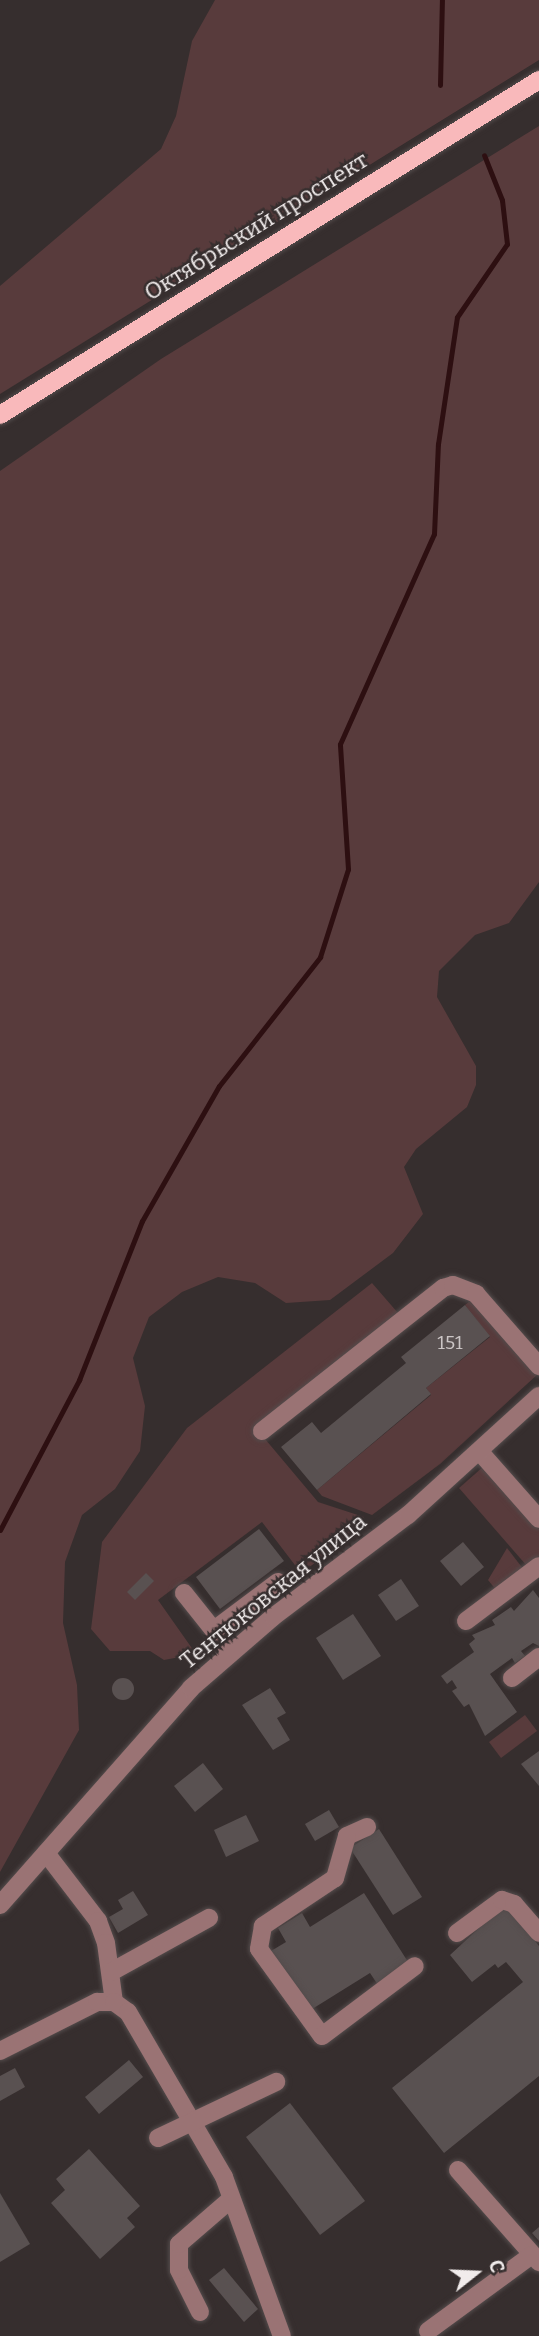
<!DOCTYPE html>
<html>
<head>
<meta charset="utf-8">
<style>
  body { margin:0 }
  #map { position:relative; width:539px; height:2336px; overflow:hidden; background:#362e2e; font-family:Bitter,serif }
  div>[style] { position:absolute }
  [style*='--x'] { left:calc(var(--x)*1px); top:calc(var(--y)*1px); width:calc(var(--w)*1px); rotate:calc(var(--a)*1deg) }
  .green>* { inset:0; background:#583b3c }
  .stream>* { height:5px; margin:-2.5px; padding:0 2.5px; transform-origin:2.5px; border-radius:2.5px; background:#2d0f11 }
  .building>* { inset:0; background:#595151 }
  .round { border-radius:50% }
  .roads { filter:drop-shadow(0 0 2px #544c4c) drop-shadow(0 0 2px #544c4c) }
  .minor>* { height:18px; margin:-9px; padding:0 9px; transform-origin:9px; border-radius:9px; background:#9a7374 }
  .major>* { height:18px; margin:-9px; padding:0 9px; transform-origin:9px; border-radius:9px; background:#f9b9bb }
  span { translate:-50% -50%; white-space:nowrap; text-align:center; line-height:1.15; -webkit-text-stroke:5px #362e2e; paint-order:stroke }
  .number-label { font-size:19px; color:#cbc5c5 }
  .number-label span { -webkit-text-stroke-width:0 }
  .street-label { font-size:23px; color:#f1ecec }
  .north { position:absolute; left:441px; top:2238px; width:70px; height:70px; -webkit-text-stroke:5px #362e2e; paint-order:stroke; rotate:72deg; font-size:19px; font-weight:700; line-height:28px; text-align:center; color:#f1ecec }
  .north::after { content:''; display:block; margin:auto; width:24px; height:32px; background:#f1ecec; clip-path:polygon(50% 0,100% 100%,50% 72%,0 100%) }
</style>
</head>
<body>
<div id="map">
  <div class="green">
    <i style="clip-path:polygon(215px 0,539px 0,539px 60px,0 394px,0 286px,161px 149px,176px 116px,192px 41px)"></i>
    <i style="clip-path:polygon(539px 126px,539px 882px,509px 923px,475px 935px,439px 971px,437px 997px,476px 1066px,476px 1085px,467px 1107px,416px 1149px,404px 1167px,423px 1214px,393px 1253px,330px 1300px,286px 1303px,255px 1283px,218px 1277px,182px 1292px,149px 1317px,133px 1358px,145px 1406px,140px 1451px,115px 1489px,82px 1515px,65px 1562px,63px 1623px,77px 1685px,79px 1730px,0 1872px,0 471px,161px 359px)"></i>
    <i style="clip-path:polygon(372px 1283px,398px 1313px,255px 1427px,318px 1502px,364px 1517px,357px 1523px,362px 1529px,301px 1573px,262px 1522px,158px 1600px,196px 1654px,164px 1660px,150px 1651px,110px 1651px,91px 1629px,102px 1542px,187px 1428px)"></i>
    <i style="clip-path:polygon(474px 1298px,538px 1374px,440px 1464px,372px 1515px,322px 1496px,317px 1490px,431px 1395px,426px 1388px,490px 1337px,465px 1305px)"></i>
    <i style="clip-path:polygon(484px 1466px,539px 1529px,539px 1557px,527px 1566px,459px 1488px)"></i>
    <i style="clip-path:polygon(507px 1548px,524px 1570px,497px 1591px,488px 1580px)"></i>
    <i style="clip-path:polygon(525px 1715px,537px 1731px,501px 1758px,489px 1742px)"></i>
  </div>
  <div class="stream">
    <i style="--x:440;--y:85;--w:85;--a:-88.7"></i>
    <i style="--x:0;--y:1530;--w:170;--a:-62.2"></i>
    <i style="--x:79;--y:1380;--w:171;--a:-68.4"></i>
    <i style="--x:142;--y:1221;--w:155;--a:-60.3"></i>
    <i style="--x:219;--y:1086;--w:164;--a:-51.9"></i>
    <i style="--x:320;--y:957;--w:92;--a:-72.3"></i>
    <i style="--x:348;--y:869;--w:125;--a:-93.7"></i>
    <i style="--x:340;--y:744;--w:230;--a:-65.9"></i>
    <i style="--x:434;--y:534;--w:90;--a:-87.5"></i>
    <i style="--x:438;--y:444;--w:128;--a:-81.5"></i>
    <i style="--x:457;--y:317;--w:88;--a:-55.6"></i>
    <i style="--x:507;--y:244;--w:44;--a:-96.5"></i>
    <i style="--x:502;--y:200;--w:48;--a:-111.8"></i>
  </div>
  <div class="building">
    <i style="clip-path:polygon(465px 1305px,490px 1336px,426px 1388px,431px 1394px,317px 1490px,281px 1447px,312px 1422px,321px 1433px,406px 1363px,401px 1357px)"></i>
    <i style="clip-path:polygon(259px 1529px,284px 1561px,220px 1609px,196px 1577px)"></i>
    <i style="clip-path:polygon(463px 1542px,484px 1567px,461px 1586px,440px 1561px)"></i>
    <i style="clip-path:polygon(146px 1573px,154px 1581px,135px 1600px,127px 1592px)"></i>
    <i style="clip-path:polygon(401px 1579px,419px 1606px,396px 1621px,378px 1595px)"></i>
    <i style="clip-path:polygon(533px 1590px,539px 1598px,539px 1646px,533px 1643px,521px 1651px,525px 1656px,515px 1663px,512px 1658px,490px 1674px,517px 1712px,485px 1736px,469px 1704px,464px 1707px,452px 1691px,457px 1688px,452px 1680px,447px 1684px,441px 1676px,474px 1652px,469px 1644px,475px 1639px,472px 1635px,495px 1625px,492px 1620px,511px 1607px,514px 1611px)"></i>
    <i style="clip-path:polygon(353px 1614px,381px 1656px,343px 1680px,316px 1638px)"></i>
    <i class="round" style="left:112px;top:1678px;width:22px;height:22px"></i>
    <i style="clip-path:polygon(270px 1688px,286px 1713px,277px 1718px,290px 1740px,273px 1750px,242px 1705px)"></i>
    <i style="clip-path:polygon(539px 1751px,539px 1786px,521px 1764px)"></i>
    <i style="clip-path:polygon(203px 1763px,223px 1789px,195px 1812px,174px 1786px)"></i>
    <i style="clip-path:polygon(329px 1810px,339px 1827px,315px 1841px,305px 1824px)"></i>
    <i style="clip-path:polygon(246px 1815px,259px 1841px,226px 1857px,214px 1830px)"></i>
    <i style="clip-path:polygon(379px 1829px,422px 1897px,393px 1915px,350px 1848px)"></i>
    <i style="clip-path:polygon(133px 1891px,148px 1915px,118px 1933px,109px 1917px,123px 1909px,118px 1900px)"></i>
    <i style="clip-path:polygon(364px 1893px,410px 1965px,378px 1985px,370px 1973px,309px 2011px,271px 1951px,286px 1942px,278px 1928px,302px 1913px,310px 1927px)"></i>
    <i style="clip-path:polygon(505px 1904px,539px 1946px,539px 2076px,444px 2153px,392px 2088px,523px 1982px,506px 1962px,498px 1968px,495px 1964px,472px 1982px,450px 1955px)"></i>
    <i style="clip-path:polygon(129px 2060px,143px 2077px,99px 2114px,85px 2097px)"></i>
    <i style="clip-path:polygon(15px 2068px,25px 2087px,0 2101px,0 2076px)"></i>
    <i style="clip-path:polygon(290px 2103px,365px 2201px,320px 2235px,246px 2137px)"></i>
    <i style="clip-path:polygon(89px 2149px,140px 2206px,127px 2218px,135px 2227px,100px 2259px,51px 2203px,65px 2190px,56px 2179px)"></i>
    <i style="clip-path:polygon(0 2193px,30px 2244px,0 2262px)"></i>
    <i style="clip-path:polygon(539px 2227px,539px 2241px,532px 2233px)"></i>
    <i style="clip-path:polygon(224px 2268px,258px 2309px,244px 2322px,209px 2280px)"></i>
  </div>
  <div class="roads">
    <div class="minor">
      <i style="--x:262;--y:1431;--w:231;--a:-38.3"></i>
      <i style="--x:443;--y:1288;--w:10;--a:-17"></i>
      <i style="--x:453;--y:1285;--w:25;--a:21"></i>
      <i style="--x:476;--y:1294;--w:96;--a:48.8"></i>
      <i style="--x:480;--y:1452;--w:89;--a:48.6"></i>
      <i style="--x:184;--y:1593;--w:75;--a:51.5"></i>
      <i style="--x:466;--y:1621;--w:91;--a:-37"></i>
      <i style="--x:214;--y:1630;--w:80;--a:-36.9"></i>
      <i style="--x:512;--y:1678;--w:34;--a:-38"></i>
      <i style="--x:367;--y:1827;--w:22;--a:156"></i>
      <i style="--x:347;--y:1836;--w:44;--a:105.9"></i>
      <i style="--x:335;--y:1878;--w:87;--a:146.3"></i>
      <i style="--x:263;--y:1926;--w:23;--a:100"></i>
      <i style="--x:259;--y:1949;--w:107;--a:54.1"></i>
      <i style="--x:322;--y:2036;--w:116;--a:-37"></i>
      <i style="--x:46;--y:1853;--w:86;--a:52.6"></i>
      <i style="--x:98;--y:1921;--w:23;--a:70"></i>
      <i style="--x:106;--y:1943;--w:60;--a:82.3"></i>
      <i style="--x:0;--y:1905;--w:289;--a:-48.6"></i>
      <i style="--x:191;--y:1688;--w:108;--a:-40.9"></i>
      <i style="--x:273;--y:1617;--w:169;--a:-37.1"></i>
      <i style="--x:408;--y:1515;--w:177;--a:-42.3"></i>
      <i style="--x:457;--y:1933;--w:56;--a:-36.3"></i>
      <i style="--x:502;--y:1900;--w:13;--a:18"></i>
      <i style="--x:514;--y:1904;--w:38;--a:49"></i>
      <i style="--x:111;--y:1972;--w:112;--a:-28.9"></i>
      <i style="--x:0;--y:2051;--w:109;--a:-26.8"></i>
      <i style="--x:97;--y:2002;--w:17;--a:0"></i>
      <i style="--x:114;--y:2002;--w:17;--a:36"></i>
      <i style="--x:128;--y:2012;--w:191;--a:59.8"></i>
      <i style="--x:224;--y:2177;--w:169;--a:70"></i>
      <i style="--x:158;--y:2138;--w:131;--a:-25.4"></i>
      <i style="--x:458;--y:2170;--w:123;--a:48.6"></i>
      <i style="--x:200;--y:2312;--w:47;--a:-116.6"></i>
      <i style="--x:179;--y:2270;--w:26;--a:-90"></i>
      <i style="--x:179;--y:2244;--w:69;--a:-40.9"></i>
      <i style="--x:428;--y:2331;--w:129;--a:-36.2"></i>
    </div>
    <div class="major">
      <i style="--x:0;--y:415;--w:635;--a:-31.86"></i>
    </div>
  </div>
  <div class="number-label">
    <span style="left:450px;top:1343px">151</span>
  </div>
  <div class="street-label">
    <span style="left:256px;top:226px;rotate:-32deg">Октябрьский проспект</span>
    <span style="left:273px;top:1591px;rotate:-39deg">Тентюковская улица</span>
  </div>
  <div class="north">С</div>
</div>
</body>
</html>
